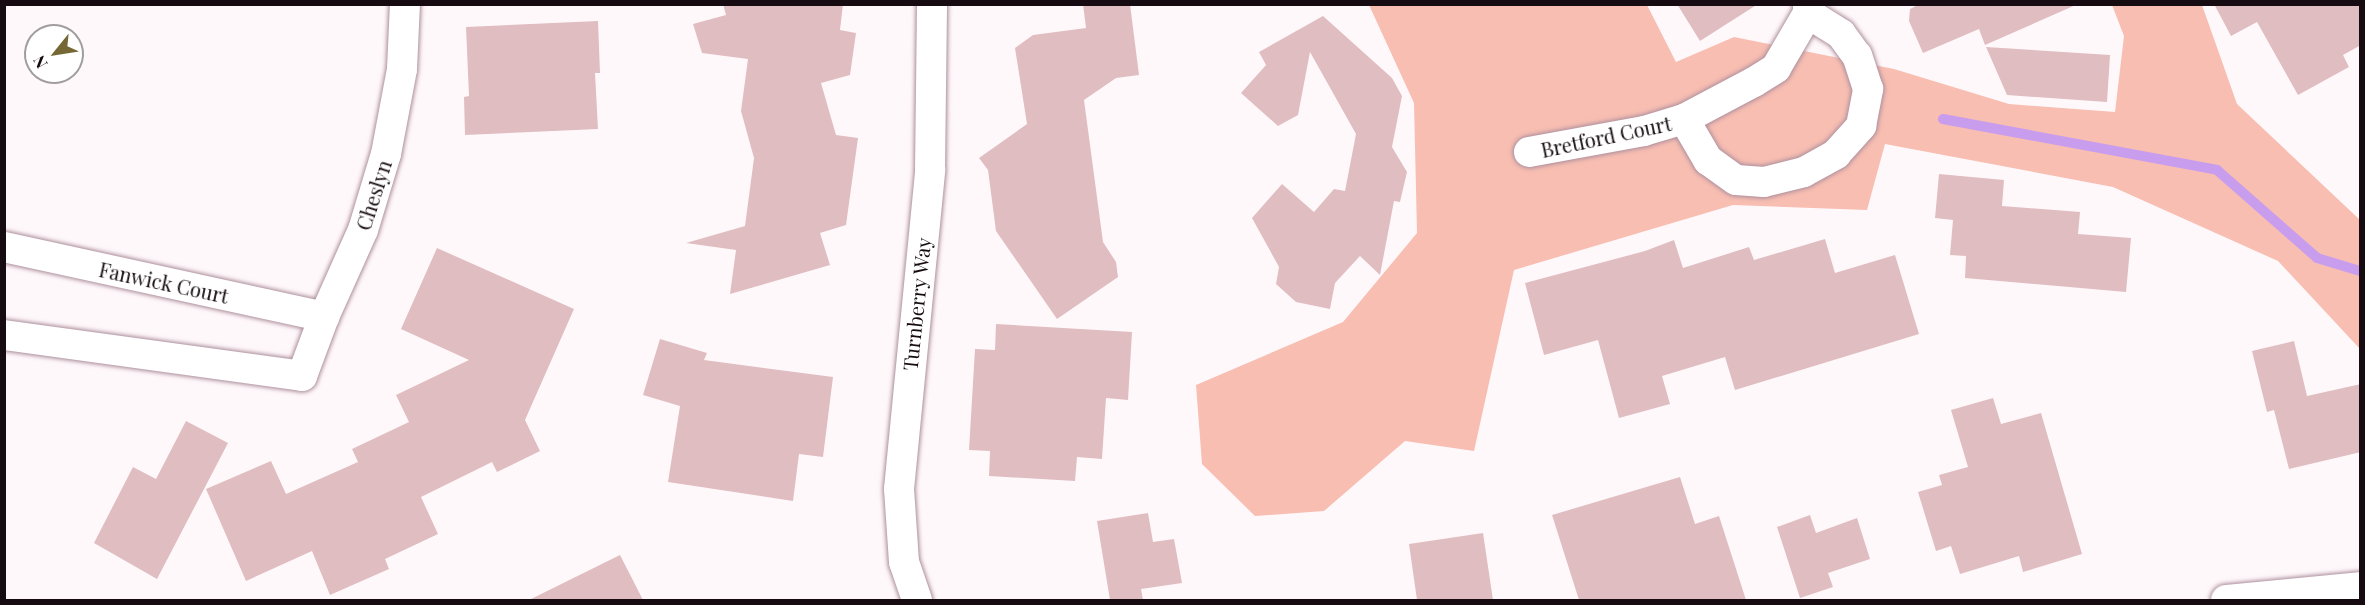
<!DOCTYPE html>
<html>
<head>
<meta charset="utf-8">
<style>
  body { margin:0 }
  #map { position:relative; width:2365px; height:605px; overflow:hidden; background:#fff8fb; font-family:"Playfair Display",serif }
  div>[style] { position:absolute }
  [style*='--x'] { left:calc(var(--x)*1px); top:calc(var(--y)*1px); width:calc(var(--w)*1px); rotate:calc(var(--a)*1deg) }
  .green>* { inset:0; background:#f8beb2 }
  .stream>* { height:10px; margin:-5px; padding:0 5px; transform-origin:5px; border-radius:5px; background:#c89dee }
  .building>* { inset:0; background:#e0bdc1 }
  .roads { filter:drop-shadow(0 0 2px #ae909d) drop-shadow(0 0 2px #ae909d) }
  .minor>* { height:30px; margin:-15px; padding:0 15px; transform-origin:15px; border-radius:15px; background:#fff }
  span { translate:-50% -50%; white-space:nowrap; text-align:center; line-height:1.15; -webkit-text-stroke:4.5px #fff; paint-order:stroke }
  .street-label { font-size:20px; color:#150b10 }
  .frame { position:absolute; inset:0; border:6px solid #150b10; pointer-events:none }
  .north { position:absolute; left:24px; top:24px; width:60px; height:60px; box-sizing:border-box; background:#fff; border:2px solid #a19d9f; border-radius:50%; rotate:240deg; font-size:16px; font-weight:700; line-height:24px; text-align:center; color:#150b10 }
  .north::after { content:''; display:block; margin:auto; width:21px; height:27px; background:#766835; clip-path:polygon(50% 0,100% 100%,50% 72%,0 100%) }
</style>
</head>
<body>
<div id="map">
  <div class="green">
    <i style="clip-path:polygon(1369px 5px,1647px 5px,1676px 62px,1734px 37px,1894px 69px,2009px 104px,2115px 112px,2124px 36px,2112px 5px,2202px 5px,2237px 104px,2360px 220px,2360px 349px,2278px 261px,2113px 187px,1885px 144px,1867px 210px,1733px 205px,1514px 270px,1474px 451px,1405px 441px,1324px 511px,1255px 516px,1202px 464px,1196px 385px,1343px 322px,1417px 233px,1414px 103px)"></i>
  </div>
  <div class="stream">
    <i style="--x:1943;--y:119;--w:279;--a:10.5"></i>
    <i style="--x:2217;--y:170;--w:133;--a:41.3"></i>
    <i style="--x:2317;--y:258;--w:45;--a:16.8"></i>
  </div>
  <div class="building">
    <i style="clip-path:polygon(723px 4px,843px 4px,840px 30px,856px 33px,850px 75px,821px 83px,836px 135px,858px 138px,846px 225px,820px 233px,830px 265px,730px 294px,736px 250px,686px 243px,745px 226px,754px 158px,741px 111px,748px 59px,702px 53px,693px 24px,726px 15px)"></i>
    <i style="clip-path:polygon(1083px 4px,1130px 4px,1139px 75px,1116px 78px,1084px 100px,1103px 242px,1116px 262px,1118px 277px,1057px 319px,996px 231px,988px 170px,979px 158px,1027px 124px,1015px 48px,1033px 35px,1086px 28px)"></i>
    <i style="clip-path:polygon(1677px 4px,1758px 4px,1700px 41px)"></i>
    <i style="clip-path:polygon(1920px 4px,2078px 4px,1985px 45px,1979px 29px,1923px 53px,1909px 21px,1910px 9px)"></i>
    <i style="clip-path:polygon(2214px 4px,2361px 4px,2361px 45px,2343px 55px,2349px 67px,2298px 95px,2257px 22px,2231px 36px)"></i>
    <i style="clip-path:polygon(1323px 16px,1392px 78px,1402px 96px,1392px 147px,1407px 172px,1400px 202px,1394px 201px,1380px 275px,1360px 256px,1335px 283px,1330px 309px,1296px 302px,1276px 284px,1279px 267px,1252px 218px,1282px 184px,1314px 212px,1334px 189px,1345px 191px,1356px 134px,1310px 52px,1298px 115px,1278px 126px,1241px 93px,1266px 65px,1259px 52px)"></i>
    <i style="clip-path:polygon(598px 21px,600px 73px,595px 73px,598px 129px,465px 135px,464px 97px,469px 96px,466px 27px)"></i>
    <i style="clip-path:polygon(1986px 47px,2110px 55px,2107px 102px,2007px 95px)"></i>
    <i style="clip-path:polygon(1939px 174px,2004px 180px,2002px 206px,2080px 212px,2078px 234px,2131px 238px,2126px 292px,1965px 278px,1966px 256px,1950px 255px,1953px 220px,1935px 218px)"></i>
    <i style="clip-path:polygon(1825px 239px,1835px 273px,1895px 255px,1919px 334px,1735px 390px,1725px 357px,1662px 376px,1670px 404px,1619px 418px,1598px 340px,1544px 355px,1525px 283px,1645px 251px,1674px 240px,1683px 268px,1749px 247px,1754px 260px)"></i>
    <i style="clip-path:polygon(437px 248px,574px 309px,525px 420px,540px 451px,497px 472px,492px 462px,421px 497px,438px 534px,385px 559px,389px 569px,330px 595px,312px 551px,246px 581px,206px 489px,271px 461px,286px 494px,358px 462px,352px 449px,409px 422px,396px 395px,469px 360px,401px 329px)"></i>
    <i style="clip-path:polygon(996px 324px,1132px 332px,1128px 400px,1106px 398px,1102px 459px,1077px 457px,1075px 481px,989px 476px,990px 451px,969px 450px,975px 349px,995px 350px)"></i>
    <i style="clip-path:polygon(660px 339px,707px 353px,704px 360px,833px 377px,823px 457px,799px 454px,793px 501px,668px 482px,680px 406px,643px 395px)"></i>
    <i style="clip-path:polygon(2294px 341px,2307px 396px,2361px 384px,2361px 452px,2289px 469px,2274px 410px,2267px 412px,2252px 351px)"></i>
    <i style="clip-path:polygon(1993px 398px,2001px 424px,2041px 413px,2082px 554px,2023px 572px,2019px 556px,1960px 574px,1951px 546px,1936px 551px,1918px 492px,1942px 485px,1939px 475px,1968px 467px,1951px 410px)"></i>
    <i style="clip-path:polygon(186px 421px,228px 443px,157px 579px,94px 543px,133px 467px,156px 479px)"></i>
    <i style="clip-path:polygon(1680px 477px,1695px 524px,1719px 516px,1746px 600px,1579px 600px,1552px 515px)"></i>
    <i style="clip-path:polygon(1148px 513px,1153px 542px,1174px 539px,1182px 583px,1141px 589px,1143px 600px,1110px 600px,1097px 521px)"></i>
    <i style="clip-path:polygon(1810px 515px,1816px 533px,1857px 518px,1870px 559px,1828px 573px,1833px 587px,1800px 598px,1777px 527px)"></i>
    <i style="clip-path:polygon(1483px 533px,1493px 600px,1417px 600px,1409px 544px)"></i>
    <i style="clip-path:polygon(620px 555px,643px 600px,529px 600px)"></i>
  </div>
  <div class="roads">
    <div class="minor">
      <i style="--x:1684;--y:119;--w:48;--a:59.7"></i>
      <i style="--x:1708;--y:160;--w:34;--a:36"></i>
      <i style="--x:1736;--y:180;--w:28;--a:4"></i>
      <i style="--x:1764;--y:182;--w:41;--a:-14"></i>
      <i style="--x:1804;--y:172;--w:37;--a:-29"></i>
      <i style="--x:1836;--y:154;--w:38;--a:-48"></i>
      <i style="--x:1861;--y:126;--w:38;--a:-79"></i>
      <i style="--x:1868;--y:89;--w:35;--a:-108"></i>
      <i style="--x:1857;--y:56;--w:27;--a:-126"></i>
      <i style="--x:1841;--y:34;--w:39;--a:-148"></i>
      <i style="--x:1529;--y:152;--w:117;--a:-10.3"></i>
      <i style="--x:1644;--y:131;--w:42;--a:-16.7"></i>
      <i style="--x:1684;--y:119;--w:79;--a:-27.9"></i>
      <i style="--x:1754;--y:82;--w:26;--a:-32"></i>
      <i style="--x:1776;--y:68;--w:64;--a:-59.8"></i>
      <i style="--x:1808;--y:13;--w:9;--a:-90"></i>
      <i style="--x:4;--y:247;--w:328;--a:12.3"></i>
      <i style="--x:4;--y:335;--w:301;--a:7.8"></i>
      <i style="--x:302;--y:376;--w:63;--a:-69.6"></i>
      <i style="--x:324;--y:317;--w:95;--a:-65.9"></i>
      <i style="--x:363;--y:230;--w:79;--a:-73.2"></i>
      <i style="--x:386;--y:154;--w:86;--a:-79.3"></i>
      <i style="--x:402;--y:69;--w:65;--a:-87.4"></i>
      <i style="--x:917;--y:600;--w:40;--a:-108.9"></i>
      <i style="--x:904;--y:562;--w:73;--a:-93.9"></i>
      <i style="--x:899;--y:489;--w:321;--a:-84.4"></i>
      <i style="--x:930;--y:170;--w:166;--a:-89.3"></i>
      <i style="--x:2226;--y:600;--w:135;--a:-5.5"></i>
    </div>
  </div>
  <div class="street-label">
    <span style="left:1606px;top:136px;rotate:-12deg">Bretford Court</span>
    <span style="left:373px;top:195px;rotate:-72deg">Cheslyn</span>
    <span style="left:164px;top:282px;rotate:12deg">Fanwick Court</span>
    <span style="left:916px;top:304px;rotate:-84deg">Turnberry Way</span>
  </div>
  <div class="frame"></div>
  <div class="north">N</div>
</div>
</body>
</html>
